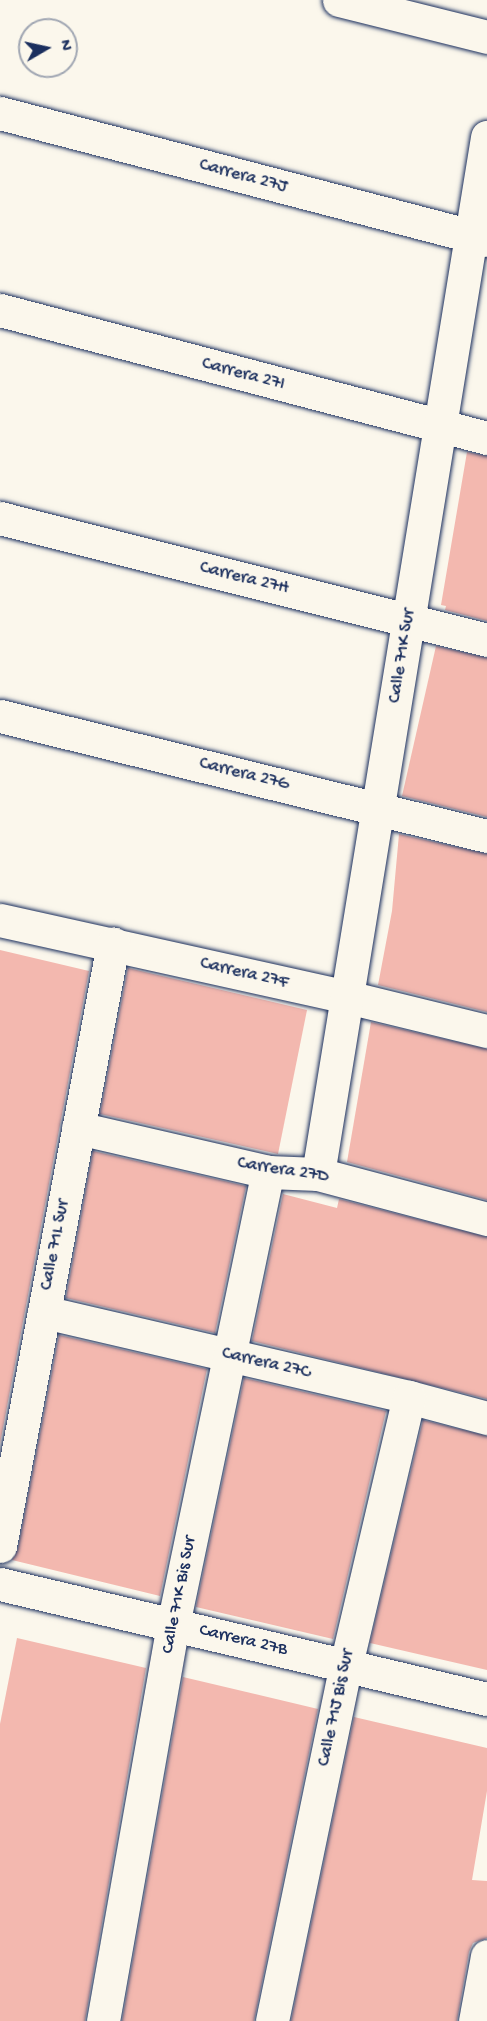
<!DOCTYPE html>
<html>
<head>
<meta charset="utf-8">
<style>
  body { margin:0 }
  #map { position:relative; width:487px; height:2021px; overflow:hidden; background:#fbf7ec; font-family:"Gochi Hand",sans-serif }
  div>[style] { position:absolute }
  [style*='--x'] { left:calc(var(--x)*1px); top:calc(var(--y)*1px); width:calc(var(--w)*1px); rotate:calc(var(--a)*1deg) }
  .building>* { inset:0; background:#f3b8af }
  .roads { filter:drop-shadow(0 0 2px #1b2f5e) drop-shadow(0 0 2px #1b2f5e) }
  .street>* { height:33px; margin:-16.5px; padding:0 16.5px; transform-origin:16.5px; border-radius:16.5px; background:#fbf7ec }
  .secondary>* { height:33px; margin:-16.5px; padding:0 16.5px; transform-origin:16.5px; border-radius:16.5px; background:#fbf7ec }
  span { translate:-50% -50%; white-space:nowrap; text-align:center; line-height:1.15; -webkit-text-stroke:4.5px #fbf7ec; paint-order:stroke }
  .street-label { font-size:18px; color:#1b2f5e }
  .north { position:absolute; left:18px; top:18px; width:60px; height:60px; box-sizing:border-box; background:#fbf7ec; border:2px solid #a1a7b3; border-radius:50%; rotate:81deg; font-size:16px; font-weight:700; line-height:24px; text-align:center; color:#1b2f5e }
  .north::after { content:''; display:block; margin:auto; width:21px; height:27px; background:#1b2f5e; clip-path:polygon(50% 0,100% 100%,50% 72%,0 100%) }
</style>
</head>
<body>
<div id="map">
  <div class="building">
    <i style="clip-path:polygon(467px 452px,487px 456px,487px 621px,445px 610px,446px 606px,441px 605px)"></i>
    <i style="clip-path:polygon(436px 646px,487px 658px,487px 817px,402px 796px)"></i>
    <i style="clip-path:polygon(399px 834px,487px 854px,487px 1012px,378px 985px,392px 911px)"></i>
    <i style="clip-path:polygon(0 950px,89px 971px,0 1444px)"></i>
    <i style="clip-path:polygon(128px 968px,307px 1010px,278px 1154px,100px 1114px)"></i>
    <i style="clip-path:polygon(371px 1022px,487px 1049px,487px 1200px,347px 1162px)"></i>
    <i style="clip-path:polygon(93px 1151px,246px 1186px,215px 1333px,66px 1298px)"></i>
    <i style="clip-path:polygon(283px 1194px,337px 1208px,339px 1199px,487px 1237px,487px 1399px,252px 1341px)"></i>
    <i style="clip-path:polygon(59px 1335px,207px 1369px,160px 1596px,12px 1560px,18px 1549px)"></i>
    <i style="clip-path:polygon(244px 1378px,386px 1411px,333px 1639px,196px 1607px)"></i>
    <i style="clip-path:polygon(423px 1420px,487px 1436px,487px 1670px,370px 1643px)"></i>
    <i style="clip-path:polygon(17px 1638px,146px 1668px,85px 2021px,0 2021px,0 1724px)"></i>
    <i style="clip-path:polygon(183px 1677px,318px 1709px,254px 2021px,122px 2021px)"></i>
    <i style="clip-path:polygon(354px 1717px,487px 1748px,487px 1791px,472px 1880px,487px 1881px,487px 1938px,473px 1943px,469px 1952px,457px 2021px,291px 2021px)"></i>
  </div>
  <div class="roads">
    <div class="street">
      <i style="--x:339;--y:0;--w:153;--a:14"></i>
      <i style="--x:0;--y:113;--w:503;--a:14.62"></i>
      <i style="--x:0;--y:310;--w:504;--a:14.73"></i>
      <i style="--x:0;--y:518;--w:502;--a:14.06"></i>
      <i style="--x:0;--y:716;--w:502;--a:13.84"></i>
      <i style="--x:0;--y:920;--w:355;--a:12.5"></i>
      <i style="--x:347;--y:997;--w:144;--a:13.7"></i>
      <i style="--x:78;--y:1128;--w:195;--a:13"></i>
      <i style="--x:268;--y:1172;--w:50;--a:2.3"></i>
      <i style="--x:318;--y:1174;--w:175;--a:14.9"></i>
      <i style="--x:318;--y:1174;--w:1051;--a:-80.74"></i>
      <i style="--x:44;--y:1312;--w:375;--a:13.1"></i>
      <i style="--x:409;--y:1397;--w:81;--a:15.1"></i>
      <i style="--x:0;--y:1546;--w:613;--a:-79.37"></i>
      <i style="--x:103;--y:2021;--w:402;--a:-80"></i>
      <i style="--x:173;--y:1625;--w:463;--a:-78.2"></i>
      <i style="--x:272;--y:2021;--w:364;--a:-78.3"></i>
      <i style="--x:346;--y:1665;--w:275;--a:-76.8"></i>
      <i style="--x:475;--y:2021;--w:66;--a:-79.5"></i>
    </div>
    <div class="secondary">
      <i style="--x:0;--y:1584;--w:500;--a:13.29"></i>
    </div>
  </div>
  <div class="street-label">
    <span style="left:243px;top:177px;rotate:15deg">Carrera 27J</span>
    <span style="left:243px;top:375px;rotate:15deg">Carrera 27I</span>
    <span style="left:244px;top:579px;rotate:14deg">Carrera 27H</span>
    <span style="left:403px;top:656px;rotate:-81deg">Calle 71K Sur</span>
    <span style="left:244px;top:775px;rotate:14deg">Carrera 27G</span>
    <span style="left:244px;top:974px;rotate:13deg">Carrera 27F</span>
    <span style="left:283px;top:1171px;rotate:9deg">Carrera 27D</span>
    <span style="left:56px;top:1245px;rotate:-79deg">Calle 71L Sur</span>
    <span style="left:266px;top:1364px;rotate:13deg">Carrera 27C</span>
    <span style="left:180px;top:1595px;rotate:-79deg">Calle 71K Bis Sur</span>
    <span style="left:243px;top:1641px;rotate:13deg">Carrera 27B</span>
    <span style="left:337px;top:1708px;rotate:-78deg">Calle 71J Bis Sur</span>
  </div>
  <div class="north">N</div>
</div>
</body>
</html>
